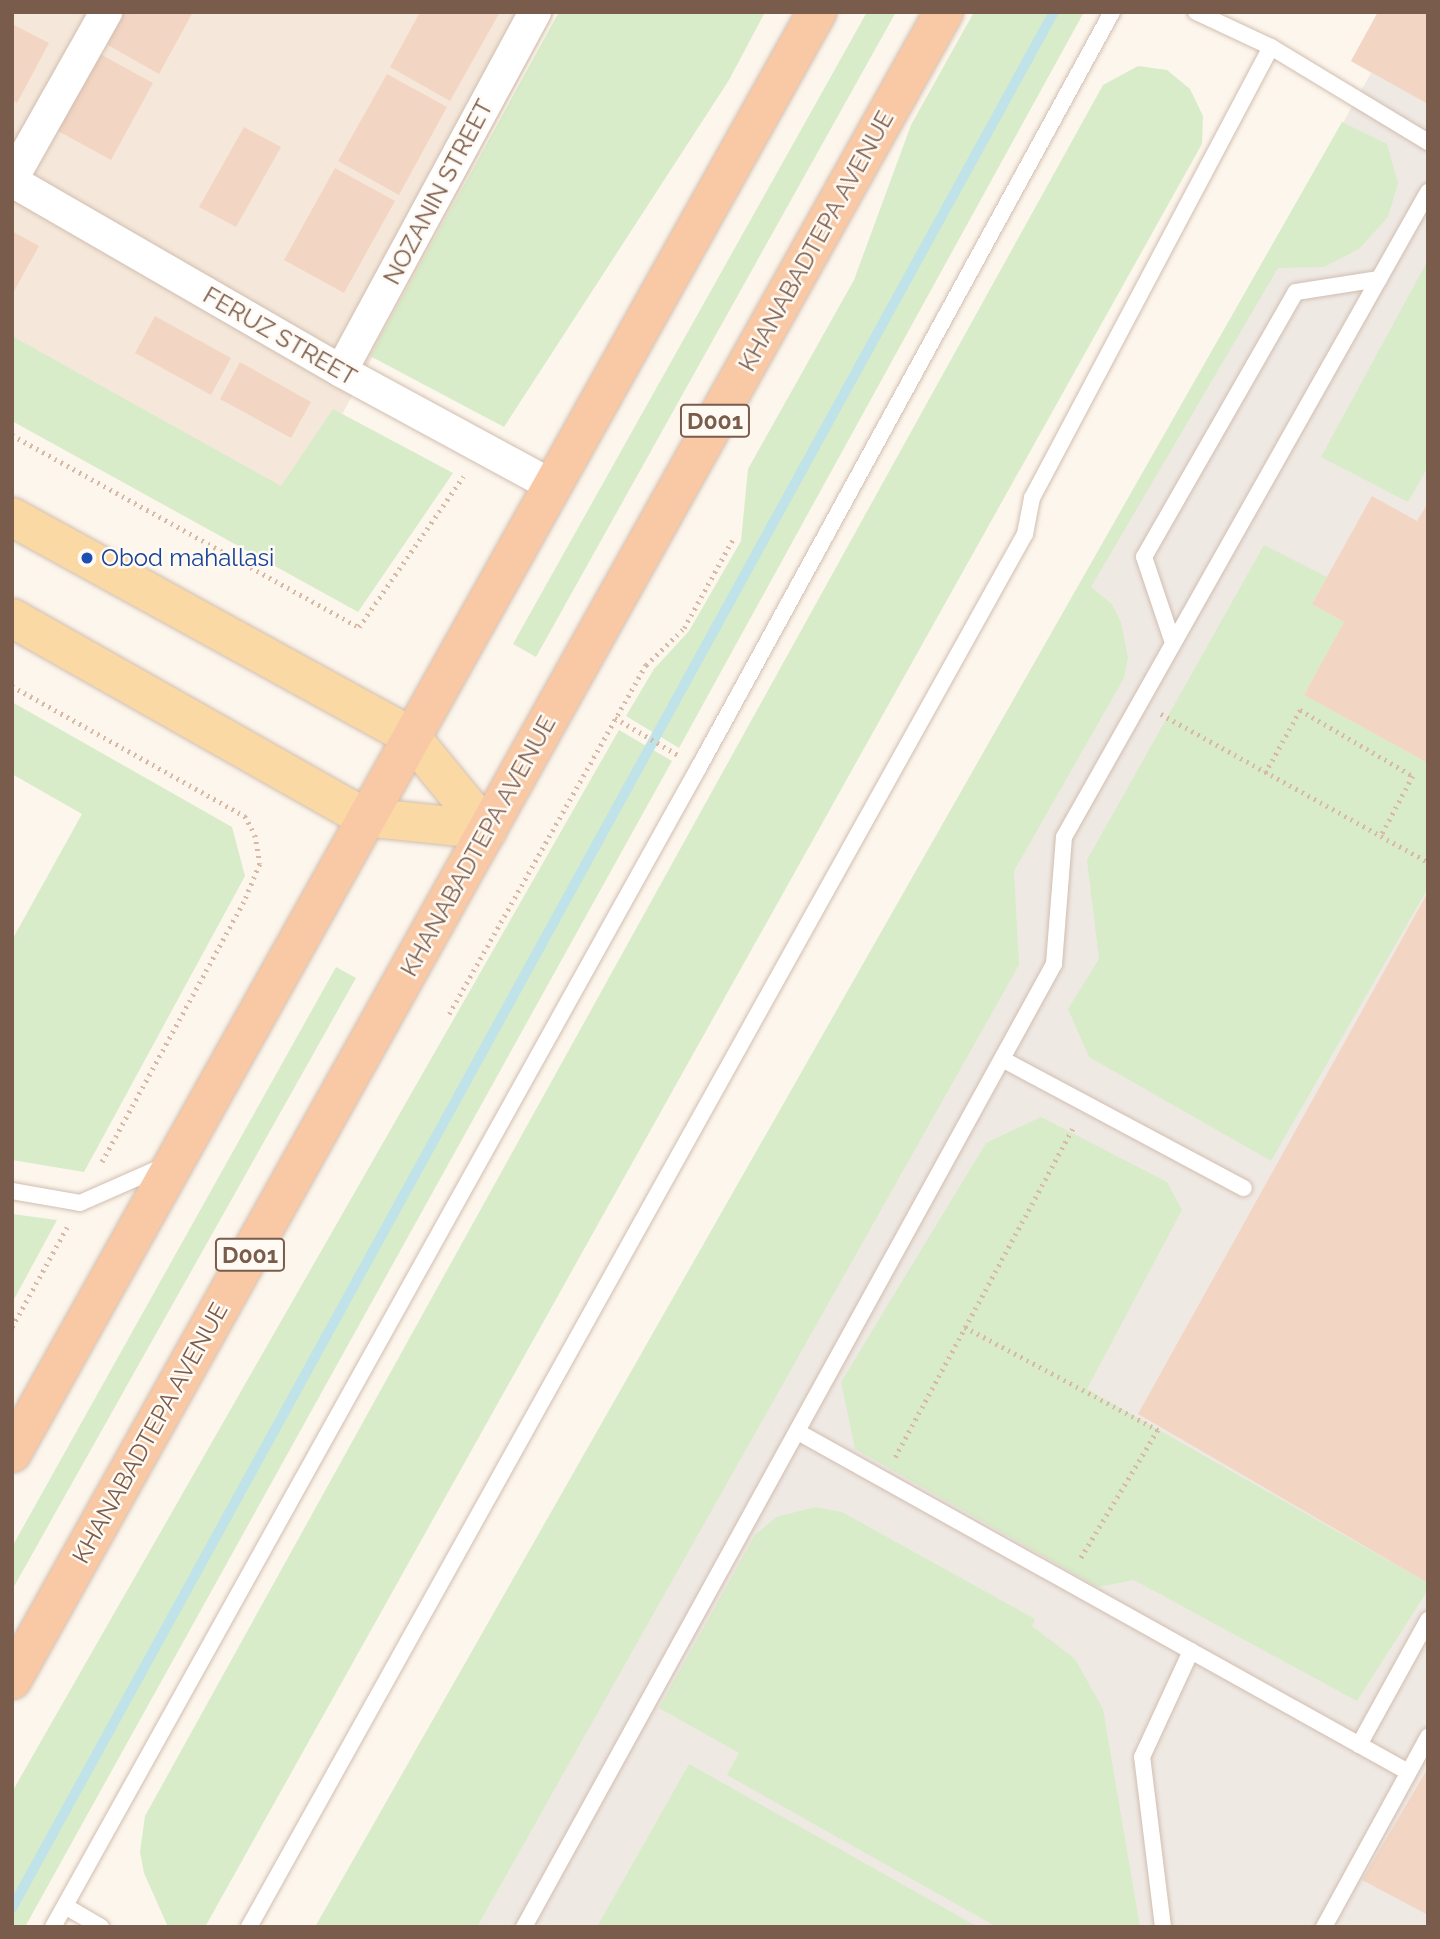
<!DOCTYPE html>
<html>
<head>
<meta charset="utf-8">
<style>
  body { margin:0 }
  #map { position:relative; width:1440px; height:1939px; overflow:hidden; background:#fdf6ec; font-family:Raleway,sans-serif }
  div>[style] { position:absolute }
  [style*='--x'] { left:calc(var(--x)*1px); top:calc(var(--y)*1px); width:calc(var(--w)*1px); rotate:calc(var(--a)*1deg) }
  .residential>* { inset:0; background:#f5e8da }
  .industrial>* { inset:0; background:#efe9e4 }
  .green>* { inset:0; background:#d8ecc9 }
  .stream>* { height:10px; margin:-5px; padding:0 5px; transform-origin:5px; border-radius:5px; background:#bfe3e8 }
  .building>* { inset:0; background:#f3d5c3 }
  .path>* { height:4.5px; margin-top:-2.25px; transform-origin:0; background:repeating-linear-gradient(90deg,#d9b8a5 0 2px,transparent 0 7px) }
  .roads { filter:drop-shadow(0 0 2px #d1beb0) drop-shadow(0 0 2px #d1beb0) }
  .service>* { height:16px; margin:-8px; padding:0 8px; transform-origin:8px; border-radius:8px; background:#fff }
  .minor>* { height:32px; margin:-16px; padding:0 16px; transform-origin:16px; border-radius:16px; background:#fff }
  .primary>* { height:38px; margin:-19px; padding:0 19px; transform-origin:19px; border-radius:19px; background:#fbd9a5 }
  .trunk>* { height:38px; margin:-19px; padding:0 19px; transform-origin:19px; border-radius:19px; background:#f9c8a4 }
  .dots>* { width:19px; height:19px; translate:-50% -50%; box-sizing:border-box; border:4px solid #fffaf3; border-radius:50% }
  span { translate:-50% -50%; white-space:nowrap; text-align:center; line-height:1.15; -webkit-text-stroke:5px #fffaf3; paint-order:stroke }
  .shield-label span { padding:2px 5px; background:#fffaf3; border:2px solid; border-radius:5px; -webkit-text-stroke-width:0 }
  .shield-label { font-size:23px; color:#7a5c4d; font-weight:700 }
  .street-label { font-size:24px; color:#7a5c4d }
  .transit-label { font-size:24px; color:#164399 }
  .left { translate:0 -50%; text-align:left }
  .frame { position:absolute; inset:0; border:14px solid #7a5c4d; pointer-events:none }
</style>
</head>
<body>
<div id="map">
  <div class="residential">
    <i style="clip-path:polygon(12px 12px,555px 12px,281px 530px,12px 380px)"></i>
  </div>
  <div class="industrial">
    <i style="clip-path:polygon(1378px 12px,1428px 12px,1428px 1927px,336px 1927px,741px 1188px,1371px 73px,1351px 61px)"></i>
  </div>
  <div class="green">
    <i style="clip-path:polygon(559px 12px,765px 12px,729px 80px,504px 427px,370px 356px)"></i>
    <i style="clip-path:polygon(867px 12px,896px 12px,536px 657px,513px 644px)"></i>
    <i style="clip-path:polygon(974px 12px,1084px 12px,679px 748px,626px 716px,654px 669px,689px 631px,741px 541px,748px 469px,854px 280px,911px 125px)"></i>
    <i style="clip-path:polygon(1138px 66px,1167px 70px,1190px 89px,1203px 116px,1202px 144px,205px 1927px,168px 1927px,144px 1873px,140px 1852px,145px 1816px,1103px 85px)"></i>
    <i style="clip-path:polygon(1342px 122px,1387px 144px,1398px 183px,1388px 217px,1359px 249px,1324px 267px,1278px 268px,1091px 587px,1112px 604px,1121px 622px,1128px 658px,1124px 678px,1014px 871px,1019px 965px,477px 1927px,315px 1927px)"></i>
    <i style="clip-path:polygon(1428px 260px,1428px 467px,1408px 502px,1321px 457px)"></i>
    <i style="clip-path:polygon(12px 336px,281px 486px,333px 409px,453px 473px,358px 612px,12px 421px)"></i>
    <i style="clip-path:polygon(1264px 545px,1327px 577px,1312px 604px,1344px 622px,1304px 695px,1428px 763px,1428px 888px,1271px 1161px,1089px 1057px,1068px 1009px,1099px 959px,1087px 860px)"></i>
    <i style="clip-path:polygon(12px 702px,232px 827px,245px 876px,84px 1172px,12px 1160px,12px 940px,82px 814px,12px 774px)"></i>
    <i style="clip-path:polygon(619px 730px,672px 761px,25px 1927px,12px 1927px,12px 1792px)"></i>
    <i style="clip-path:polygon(336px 967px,356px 978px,12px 1590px,12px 1547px)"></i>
    <i style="clip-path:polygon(1041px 1117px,1167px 1182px,1182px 1210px,1087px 1389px,1428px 1583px,1428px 1590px,1357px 1701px,1134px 1580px,1098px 1587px,855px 1449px,841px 1382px,986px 1143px)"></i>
    <i style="clip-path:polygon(12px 1214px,57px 1220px,12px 1303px)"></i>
    <i style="clip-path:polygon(815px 1507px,842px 1512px,1035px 1619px,1032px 1626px,1075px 1659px,1103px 1709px,1140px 1927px,997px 1927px,727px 1775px,739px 1753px,659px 1708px,755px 1535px,776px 1517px)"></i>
    <i style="clip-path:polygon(689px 1764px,978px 1927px,597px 1927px)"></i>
  </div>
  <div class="stream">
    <i style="--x:12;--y:1908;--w:2163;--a:-61.21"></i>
  </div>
  <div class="building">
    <i style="clip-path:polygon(124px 12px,193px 12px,159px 74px,106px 44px)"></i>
    <i style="clip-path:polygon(420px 12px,500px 12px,450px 101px,390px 67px)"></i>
    <i style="clip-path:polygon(1378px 12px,1428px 12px,1428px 104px,1351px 61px)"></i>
    <i style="clip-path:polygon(12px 24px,49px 43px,17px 103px,12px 100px)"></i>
    <i style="clip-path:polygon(100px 54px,153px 83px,111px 160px,58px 131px)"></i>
    <i style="clip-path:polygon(387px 74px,447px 107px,399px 195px,338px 161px)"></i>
    <i style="clip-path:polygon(244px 127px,281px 147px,236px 227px,199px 207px)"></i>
    <i style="clip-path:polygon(335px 168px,395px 201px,344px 293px,284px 260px)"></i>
    <i style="clip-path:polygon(12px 231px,39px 246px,12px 295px)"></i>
    <i style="clip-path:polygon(155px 316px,231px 358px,211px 395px,135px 353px)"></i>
    <i style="clip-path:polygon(240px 362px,311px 402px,291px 438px,220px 399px)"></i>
    <i style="clip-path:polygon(1372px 496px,1417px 521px,1428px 503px,1428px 763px,1304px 695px,1344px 622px,1312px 604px)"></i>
    <i style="clip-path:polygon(1428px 892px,1428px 1583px,1138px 1414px)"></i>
    <i style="clip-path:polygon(1428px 1768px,1428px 1915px,1362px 1880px)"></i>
  </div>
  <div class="path">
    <i style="--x:12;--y:435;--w:397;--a:29"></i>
    <i style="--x:359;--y:627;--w:183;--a:-55.3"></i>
    <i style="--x:12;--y:686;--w:267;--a:29.2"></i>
    <i style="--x:245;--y:816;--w:21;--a:62"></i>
    <i style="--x:255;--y:835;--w:29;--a:80"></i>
    <i style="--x:260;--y:864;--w:41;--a:112.8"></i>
    <i style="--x:244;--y:902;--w:298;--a:118.6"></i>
    <i style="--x:1161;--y:714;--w:252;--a:29"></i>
    <i style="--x:615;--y:718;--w:73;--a:30.4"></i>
    <i style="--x:1265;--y:773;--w:72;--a:-60.9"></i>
    <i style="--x:1300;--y:710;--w:131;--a:30.3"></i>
    <i style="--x:1413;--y:776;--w:68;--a:118.1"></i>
    <i style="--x:1381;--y:836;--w:54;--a:29"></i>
    <i style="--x:449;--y:1014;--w:401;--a:-60.6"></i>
    <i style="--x:646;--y:665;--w:53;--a:-44.2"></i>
    <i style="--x:684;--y:628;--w:102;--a:-61.2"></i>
    <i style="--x:12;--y:1327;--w:114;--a:-61.2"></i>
    <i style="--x:965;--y:1327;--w:219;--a:28.1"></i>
    <i style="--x:1158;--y:1430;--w:152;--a:121"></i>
    <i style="--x:895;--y:1457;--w:376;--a:-61.6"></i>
  </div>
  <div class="roads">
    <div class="service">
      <i style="--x:1196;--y:12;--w:83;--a:25"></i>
      <i style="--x:1271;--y:47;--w:184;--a:31.2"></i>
      <i style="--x:1173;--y:643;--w:91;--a:-108.6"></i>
      <i style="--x:1144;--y:557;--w:305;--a:-60.2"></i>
      <i style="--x:1296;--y:292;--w:84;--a:-8.9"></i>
      <i style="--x:1002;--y:1059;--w:274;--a:28.1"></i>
      <i style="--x:12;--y:1191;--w:69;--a:10"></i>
      <i style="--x:80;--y:1203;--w:94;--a:-23.8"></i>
      <i style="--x:798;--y:1432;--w:698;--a:29.13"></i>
      <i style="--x:1359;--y:1745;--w:143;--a:-61.1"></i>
      <i style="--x:65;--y:1906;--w:42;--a:30.3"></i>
      <i style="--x:53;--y:1927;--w:1328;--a:-60.89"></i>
      <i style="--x:699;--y:767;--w:861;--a:-61.32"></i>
      <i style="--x:249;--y:1927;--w:1595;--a:-60.88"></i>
      <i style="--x:1025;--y:534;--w:37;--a:-79"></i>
      <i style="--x:1032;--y:498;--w:510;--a:-62.08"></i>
      <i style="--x:524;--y:1927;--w:1099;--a:-61.17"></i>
      <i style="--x:1054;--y:964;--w:127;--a:-85.5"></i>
      <i style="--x:1064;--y:837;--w:741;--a:-60.56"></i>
      <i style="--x:1163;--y:1927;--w:171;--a:-97"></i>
      <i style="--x:1142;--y:1757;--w:117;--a:-65.2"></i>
      <i style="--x:1324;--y:1927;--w:217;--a:-61.3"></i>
    </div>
    <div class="minor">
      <i style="--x:12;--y:179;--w:192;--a:-60.6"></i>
      <i style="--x:12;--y:181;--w:380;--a:30"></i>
      <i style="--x:341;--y:371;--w:239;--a:28.5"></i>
      <i style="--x:341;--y:371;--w:408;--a:-61.6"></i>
    </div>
    <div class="primary">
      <i style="--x:12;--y:517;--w:454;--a:28.8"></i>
      <i style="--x:410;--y:736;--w:122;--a:50.7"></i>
      <i style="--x:12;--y:618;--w:404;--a:29.5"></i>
      <i style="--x:364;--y:817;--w:124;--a:6"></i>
    </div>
    <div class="trunk">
      <i style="--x:12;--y:1453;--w:1651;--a:-60.81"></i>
      <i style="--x:12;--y:1680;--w:1911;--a:-60.81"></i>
    </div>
  </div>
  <div class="dots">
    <i style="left:87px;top:558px;background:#1a4fb4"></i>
  </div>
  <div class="shield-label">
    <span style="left:715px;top:421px">D001</span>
    <span style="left:250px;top:1255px">D001</span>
  </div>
  <div class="street-label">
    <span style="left:438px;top:192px;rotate:-62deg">NOZANIN STREET</span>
    <span style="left:816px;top:241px;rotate:-61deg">KHANABADTEPA AVENUE</span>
    <span style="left:280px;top:336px;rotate:30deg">FERUZ STREET</span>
    <span style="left:478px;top:846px;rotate:-61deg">KHANABADTEPA AVENUE</span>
    <span style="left:150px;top:1433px;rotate:-61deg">KHANABADTEPA AVENUE</span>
  </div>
  <div class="transit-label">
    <span class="left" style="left:101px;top:558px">Obod mahallasi</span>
  </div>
  <div class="frame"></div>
</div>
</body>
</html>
